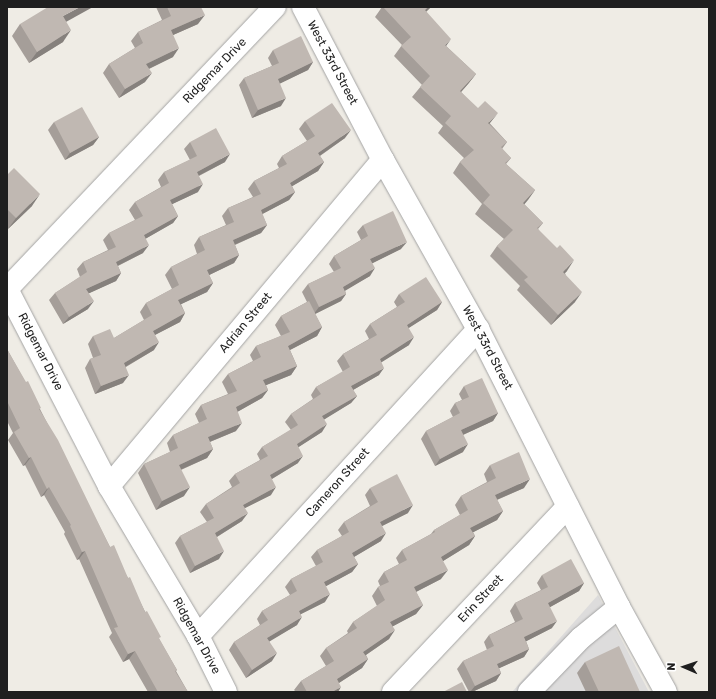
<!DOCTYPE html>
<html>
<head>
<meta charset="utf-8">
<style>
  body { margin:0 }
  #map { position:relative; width:716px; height:699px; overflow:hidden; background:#efece5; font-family:Rubik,sans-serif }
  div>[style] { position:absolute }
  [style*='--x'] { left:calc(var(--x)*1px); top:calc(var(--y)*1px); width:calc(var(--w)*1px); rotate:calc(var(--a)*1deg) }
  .residential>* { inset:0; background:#dddcdc }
  .roads { filter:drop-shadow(0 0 1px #a3a3a3) drop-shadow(0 0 1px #a3a3a3) }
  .minor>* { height:22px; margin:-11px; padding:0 11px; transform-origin:11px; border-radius:11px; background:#fff }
  .wall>* { inset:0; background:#a59e99 }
  .shaded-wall>* { inset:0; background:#86817d }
  .building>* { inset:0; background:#c0b8b2 }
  span { translate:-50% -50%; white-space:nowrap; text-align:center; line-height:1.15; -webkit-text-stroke:3px #fff; paint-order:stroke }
  .street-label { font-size:12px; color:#1f1f1f }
  .frame { position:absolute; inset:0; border:8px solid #1f1f1f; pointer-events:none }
  .north { position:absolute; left:664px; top:647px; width:40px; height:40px; -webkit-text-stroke:3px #fff; paint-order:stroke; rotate:272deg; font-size:11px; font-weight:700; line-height:16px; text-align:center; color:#1f1f1f }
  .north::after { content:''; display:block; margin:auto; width:14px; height:18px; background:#1f1f1f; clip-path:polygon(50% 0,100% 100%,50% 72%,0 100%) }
</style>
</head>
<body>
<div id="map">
  <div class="residential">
    <i style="clip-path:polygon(598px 595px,649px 692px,512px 692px)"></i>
  </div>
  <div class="roads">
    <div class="minor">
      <i style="--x:303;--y:7;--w:173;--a:62.4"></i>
      <i style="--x:383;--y:160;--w:194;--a:60.7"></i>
      <i style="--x:478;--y:329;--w:312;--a:63.1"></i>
      <i style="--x:619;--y:607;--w:97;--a:61.1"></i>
      <i style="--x:109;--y:486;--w:426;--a:-50"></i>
      <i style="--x:198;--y:636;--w:416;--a:-47.6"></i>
      <i style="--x:226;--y:692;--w:63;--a:-116.6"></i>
      <i style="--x:198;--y:636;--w:174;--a:-120.7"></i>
      <i style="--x:109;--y:486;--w:222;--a:-117.4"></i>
      <i style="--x:7;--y:289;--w:389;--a:-46.5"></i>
      <i style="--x:393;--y:692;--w:255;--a:-46.7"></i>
      <i style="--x:529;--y:692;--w:75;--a:-46.1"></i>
      <i style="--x:581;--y:638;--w:49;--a:-39.2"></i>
    </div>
  </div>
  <div class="wall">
    <i style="clip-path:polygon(156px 7px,201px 7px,198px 24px,173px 35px,173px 57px,149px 69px,145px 82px,119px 98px,103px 73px,109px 64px,135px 48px,131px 41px,138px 32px,162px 20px)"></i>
    <i style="clip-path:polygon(382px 7px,431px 7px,426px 12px,446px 46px,476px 74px,468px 84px,461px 92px,507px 142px,502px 149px,511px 158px,506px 164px,535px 190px,524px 204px,543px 223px,538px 229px,567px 271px,565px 273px,575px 302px,551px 325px,517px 290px,520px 286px,490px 256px,497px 246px,504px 239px,475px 214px,482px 204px,453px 173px,460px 162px,464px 158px,438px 133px,443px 126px,412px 97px,422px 85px,394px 56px,402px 45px,375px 17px)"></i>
    <i style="clip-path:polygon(66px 22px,63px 42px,29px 63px,12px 36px,20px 24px)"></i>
    <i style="clip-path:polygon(273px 50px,313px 62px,308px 70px,280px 83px,281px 106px,252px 118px,239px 85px,244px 78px,272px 66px,268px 58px)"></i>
    <i style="clip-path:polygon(305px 121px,345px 138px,320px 156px,324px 162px,318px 171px,292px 186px,295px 192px,289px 200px,262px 214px,267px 225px,261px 233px,235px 245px,239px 255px,234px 263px,209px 275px,213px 283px,207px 292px,181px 304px,185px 313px,180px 322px,155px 335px,154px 350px,126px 367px,123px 383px,95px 394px,85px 368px,90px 359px,93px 358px,88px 344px,93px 336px,114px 338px,144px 320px,140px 312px,146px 303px,172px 289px,165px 275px,171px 267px,197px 254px,194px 245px,199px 237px,226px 225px,222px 216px,228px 208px,253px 197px,248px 189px,254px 181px,279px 168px,277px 164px,282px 156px,307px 141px,299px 129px)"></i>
    <i style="clip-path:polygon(54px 122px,99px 137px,93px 145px,65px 160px,48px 130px)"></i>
    <i style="clip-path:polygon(190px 142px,225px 162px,199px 176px,198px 192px,172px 204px,178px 216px,173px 223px,145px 239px,143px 253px,118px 266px,121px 273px,116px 281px,89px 293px,88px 309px,63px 324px,49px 300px,55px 293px,80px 277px,77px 269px,83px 262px,108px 250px,103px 240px,109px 233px,135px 220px,129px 210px,135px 202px,161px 187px,158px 180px,164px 172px,190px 160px,184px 149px)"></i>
    <i style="clip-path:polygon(7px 175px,32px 206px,8px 229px,7px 228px)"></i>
    <i style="clip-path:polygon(363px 225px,401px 249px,372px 263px,370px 276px,345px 290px,346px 294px,341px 301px,315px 314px,322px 327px,317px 336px,290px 350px,297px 366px,291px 375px,266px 385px,268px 390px,262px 398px,237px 412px,236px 431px,210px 442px,213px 449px,207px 458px,181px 470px,184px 496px,156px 510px,138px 473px,144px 464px,170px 452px,167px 443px,173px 435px,199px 423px,195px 414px,201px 405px,228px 394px,222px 382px,228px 374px,253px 361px,250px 355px,256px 346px,281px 336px,275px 325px,281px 316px,307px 302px,302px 292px,308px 284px,334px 272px,329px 264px,334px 256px,361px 240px,357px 232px)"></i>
    <i style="clip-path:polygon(399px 294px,442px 302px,437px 310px,408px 328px,409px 345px,381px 362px,379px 375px,353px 390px,357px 396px,351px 403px,324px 419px,322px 432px,298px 447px,298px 463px,272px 479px,271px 495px,245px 508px,242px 521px,217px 537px,219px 559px,190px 573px,175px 543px,180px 536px,207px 522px,200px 512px,206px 504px,232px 487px,229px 481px,235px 474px,260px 460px,257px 454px,262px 447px,291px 430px,285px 422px,291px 414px,313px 399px,311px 395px,316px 387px,343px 372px,337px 361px,343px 354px,369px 339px,365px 331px,370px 324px,397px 307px,394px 302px)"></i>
    <i style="clip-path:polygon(7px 349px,40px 409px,110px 547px,128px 578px,159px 639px,177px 670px,176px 671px,188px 692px,148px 692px,129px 659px,123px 662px,109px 637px,112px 633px,79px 559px,77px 560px,64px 534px,65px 532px,44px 495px,41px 497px,25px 465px,23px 466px,8px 440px,13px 433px,7px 421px)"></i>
    <i style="clip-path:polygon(464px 386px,498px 413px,493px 421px,463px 435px,463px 452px,435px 466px,421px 439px,426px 431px,453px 417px,450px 411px,455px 403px,462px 400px,459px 394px)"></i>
    <i style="clip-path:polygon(490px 465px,524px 488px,497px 500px,503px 511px,497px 520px,473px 532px,475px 536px,469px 545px,443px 561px,441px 579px,416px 592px,423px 605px,416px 614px,393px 626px,389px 639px,366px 655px,368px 659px,362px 668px,339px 683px,338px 692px,296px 692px,294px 690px,301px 681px,326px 666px,320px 656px,326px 648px,348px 633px,347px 631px,353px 622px,377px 606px,372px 596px,378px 587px,380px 586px,378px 581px,384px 572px,399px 564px,396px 558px,402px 550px,431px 534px,434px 530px,460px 515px,455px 505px,461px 496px,487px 482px,484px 474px)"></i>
    <i style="clip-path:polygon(370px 488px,408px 513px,382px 526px,381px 541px,354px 557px,358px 564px,352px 572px,326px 586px,325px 602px,301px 614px,297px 625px,269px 641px,272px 661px,246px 678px,229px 650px,234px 642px,260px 625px,257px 619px,262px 611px,290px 595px,285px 587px,291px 579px,316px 566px,311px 557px,317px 550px,342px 536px,338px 530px,344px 522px,370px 506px,365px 495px)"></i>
    <i style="clip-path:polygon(542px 575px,584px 583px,579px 591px,550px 607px,552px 628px,526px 641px,529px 649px,524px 657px,499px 668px,501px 673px,496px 681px,472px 692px,469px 692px,457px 669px,463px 661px,487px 650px,484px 642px,489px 635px,515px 622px,510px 611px,515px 603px,541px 590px,537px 583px)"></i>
    <i style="clip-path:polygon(585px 662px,640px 692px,586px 692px,577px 673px)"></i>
  </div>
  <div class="shaded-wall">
    <i style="clip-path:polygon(80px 7px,93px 7px,55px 28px,63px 16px)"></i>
    <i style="clip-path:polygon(428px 7px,431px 7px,417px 20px,425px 10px)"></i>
    <i style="clip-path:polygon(205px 15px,198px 24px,164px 39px,171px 30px)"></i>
    <i style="clip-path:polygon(71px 30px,63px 42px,29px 63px,37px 52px)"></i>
    <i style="clip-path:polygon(451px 39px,444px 49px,445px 45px)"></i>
    <i style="clip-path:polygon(179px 48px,173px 57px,140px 73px,146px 64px)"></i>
    <i style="clip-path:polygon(313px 62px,308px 70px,273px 87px,278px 79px)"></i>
    <i style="clip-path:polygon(152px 73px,145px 82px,119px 98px,125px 89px)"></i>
    <i style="clip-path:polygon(476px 74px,468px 84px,453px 101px,460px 91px)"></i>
    <i style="clip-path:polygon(286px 98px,281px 106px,252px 118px,258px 110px)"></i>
    <i style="clip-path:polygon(498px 113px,490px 123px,481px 133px,488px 123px)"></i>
    <i style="clip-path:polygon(351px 130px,345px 138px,312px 161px,318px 153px)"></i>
    <i style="clip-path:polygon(99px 137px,93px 145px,65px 160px,70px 153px)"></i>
    <i style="clip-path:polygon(230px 154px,225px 162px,192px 179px,197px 172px)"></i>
    <i style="clip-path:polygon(324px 162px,318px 171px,284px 191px,290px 183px)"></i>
    <i style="clip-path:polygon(203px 184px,198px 192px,164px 208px,170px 200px)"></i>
    <i style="clip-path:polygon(535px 190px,528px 200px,516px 214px,523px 203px)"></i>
    <i style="clip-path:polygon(295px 192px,289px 200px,255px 218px,261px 210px)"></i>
    <i style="clip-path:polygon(40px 194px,32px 206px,8px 229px,16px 218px)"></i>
    <i style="clip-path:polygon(178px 216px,173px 223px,138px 243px,144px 235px)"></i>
    <i style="clip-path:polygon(267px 225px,261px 233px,227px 248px,233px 240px)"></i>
    <i style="clip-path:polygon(407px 242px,401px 249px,365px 267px,370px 259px)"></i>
    <i style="clip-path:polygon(149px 245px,143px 253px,111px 269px,116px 262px)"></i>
    <i style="clip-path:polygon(239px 255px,234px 263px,201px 279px,207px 270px)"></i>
    <i style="clip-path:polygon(574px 260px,567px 271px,556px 282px,563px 272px)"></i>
    <i style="clip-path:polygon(375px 268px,370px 276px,338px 295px,343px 287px)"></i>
    <i style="clip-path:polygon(121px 273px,116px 281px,81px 297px,86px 289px)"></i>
    <i style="clip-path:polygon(213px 283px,207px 292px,173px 308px,178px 300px)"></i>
    <i style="clip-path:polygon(582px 292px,575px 302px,551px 325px,558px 315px)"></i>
    <i style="clip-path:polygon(346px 294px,341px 301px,313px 315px,319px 307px)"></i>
    <i style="clip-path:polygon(94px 301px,88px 309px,63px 324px,69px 317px)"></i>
    <i style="clip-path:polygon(442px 302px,437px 310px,401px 333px,407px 325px)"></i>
    <i style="clip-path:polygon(185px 313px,180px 322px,147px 339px,153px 331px)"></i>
    <i style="clip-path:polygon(322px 327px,317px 336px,282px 354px,288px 346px)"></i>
    <i style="clip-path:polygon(414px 337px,409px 345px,374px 367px,380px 359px)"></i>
    <i style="clip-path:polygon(159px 342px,154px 350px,118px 371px,124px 363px)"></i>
    <i style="clip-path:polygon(297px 366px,291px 375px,257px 389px,263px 380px)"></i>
    <i style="clip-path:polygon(384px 368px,379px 375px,346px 394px,351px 386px)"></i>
    <i style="clip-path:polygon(129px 375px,123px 383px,95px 394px,101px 386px)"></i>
    <i style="clip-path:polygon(268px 390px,262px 398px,230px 416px,236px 407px)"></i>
    <i style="clip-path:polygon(357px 396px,351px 403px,317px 424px,322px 416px)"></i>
    <i style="clip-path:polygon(498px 413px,493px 421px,456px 438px,461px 430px)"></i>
    <i style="clip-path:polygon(242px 423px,236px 431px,202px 445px,208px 437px)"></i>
    <i style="clip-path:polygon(327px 424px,322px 432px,291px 452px,297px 444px)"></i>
    <i style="clip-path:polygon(468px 444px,463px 452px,435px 466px,440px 459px)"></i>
    <i style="clip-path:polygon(213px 449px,207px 458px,173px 473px,179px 465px)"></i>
    <i style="clip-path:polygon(303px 456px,298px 463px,265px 483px,270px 475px)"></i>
    <i style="clip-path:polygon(31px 457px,25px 465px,23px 466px,29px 458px)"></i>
    <i style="clip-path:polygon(530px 479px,524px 488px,489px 503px,495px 495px)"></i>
    <i style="clip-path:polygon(49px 487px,44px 495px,41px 497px,47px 489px)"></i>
    <i style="clip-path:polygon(190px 487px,184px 496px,156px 510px,162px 501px)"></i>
    <i style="clip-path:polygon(276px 487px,271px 495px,237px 512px,243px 505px)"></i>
    <i style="clip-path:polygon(413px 505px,408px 513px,374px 530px,380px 522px)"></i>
    <i style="clip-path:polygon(503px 511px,497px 520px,464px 537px,470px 528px)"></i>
    <i style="clip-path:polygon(248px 513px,242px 521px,210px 541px,215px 533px)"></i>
    <i style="clip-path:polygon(386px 533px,381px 541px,347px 561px,352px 553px)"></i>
    <i style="clip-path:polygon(475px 536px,469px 545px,435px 566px,441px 557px)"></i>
    <i style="clip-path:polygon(85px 551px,79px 559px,77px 560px,82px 552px)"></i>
    <i style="clip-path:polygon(224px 551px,219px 559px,190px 573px,195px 566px)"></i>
    <i style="clip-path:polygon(358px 564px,352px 572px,319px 590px,324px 582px)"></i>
    <i style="clip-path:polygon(448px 570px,441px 579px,408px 596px,414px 587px)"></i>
    <i style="clip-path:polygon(584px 583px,579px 591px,543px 611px,548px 603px)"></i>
    <i style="clip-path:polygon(330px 594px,325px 602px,293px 618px,299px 611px)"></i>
    <i style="clip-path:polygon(423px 605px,416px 614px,384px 631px,390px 622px)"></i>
    <i style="clip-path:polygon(302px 617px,297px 625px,262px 646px,267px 638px)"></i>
    <i style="clip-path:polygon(557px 621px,552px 628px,519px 645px,524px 637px)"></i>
    <i style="clip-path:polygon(395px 630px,389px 639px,357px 661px,363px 652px)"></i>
    <i style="clip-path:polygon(529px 649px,524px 657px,491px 672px,497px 664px)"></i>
    <i style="clip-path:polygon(135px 651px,129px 659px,123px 662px,128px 654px)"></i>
    <i style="clip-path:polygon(277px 653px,272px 661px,246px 678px,252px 670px)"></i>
    <i style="clip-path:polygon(368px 659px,362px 668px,331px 688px,337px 679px)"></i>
    <i style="clip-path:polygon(501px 673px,496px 681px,472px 692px,470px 692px,475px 686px)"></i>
    <i style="clip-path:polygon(341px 687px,338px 692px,332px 692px)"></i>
  </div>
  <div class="building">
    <i style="clip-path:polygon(48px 7px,80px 7px,63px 16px,71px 30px,37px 52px,20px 24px)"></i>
    <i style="clip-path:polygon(167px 7px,201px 7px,205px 15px,171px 30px,179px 48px,146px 64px,152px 73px,125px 89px,109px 64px,143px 43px,138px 32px,171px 16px)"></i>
    <i style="clip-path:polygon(383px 7px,428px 7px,425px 10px,451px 39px,445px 45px,476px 74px,460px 91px,478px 108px,485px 101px,498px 113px,488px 123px,507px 142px,501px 147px,511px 158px,505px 163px,535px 190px,523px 203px,543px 223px,537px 228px,557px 248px,560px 245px,574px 260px,563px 272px,582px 292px,558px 315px,524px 280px,528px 277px,497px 246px,513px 230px,483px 203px,490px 195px,460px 162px,474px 150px,445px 123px,451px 116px,420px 87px,430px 76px,401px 46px,411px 37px)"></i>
    <i style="clip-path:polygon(301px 36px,313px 62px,278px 79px,286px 98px,258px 110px,244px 78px,279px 63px,273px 50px)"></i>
    <i style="clip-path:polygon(332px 103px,351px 130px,318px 153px,324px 162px,290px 183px,295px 192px,261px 210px,267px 225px,233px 240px,239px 255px,207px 270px,213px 283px,178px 300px,185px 313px,153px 331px,159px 342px,124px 363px,129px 375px,101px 386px,90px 359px,101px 355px,93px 336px,110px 329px,114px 338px,152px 315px,146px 303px,179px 285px,171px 267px,205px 250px,199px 237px,234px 222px,228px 208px,261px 194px,254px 181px,287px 164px,282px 156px,315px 136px,305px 121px)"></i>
    <i style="clip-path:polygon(82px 107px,99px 137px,70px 153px,54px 122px)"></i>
    <i style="clip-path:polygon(216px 128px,230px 154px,197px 172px,203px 184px,170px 200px,178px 216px,144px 235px,149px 245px,116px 262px,121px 273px,86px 289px,94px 301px,69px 317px,55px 293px,87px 272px,83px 262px,116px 247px,109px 233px,143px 216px,135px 202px,169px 183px,164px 172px,197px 156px,190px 142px)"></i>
    <i style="clip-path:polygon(14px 168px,40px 194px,16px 218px,7px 209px,7px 175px)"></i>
    <i style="clip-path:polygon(393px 211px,407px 242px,370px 259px,375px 268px,343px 287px,346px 294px,319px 307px,308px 284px,341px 268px,334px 256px,368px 236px,363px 225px)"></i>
    <i style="clip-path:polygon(426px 277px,442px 302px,407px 325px,414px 337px,380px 359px,384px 368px,351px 386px,357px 396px,322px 416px,327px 424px,297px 444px,303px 456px,270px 475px,276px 487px,243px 505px,248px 513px,215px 533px,224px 551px,195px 566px,180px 536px,214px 518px,206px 504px,240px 483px,235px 474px,268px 456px,262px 447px,298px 425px,291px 414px,321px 394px,316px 387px,350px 367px,343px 354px,377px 335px,370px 324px,405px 302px,399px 294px)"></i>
    <i style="clip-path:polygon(309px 301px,322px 327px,288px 346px,297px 366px,263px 380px,268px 390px,236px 407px,242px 423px,208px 437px,213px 449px,179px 465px,190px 487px,162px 501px,144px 464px,178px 448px,173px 435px,207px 419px,201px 405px,237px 391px,228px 374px,261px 357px,256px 346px,290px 332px,281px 316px)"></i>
    <i style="clip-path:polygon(7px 349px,26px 382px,28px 381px,41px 408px,39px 409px,58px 440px,110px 547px,114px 545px,128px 578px,130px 577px,145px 612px,147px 611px,161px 637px,159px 638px,177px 670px,175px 671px,188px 692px,158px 692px,135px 651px,128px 654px,114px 628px,118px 627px,85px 551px,82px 552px,70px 526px,71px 525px,49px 487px,47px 489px,31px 457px,29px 458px,14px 432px,20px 428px,7px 401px)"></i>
    <i style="clip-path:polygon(482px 378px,498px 413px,461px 430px,468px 444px,440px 459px,426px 431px,460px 413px,455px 403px,469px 397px,464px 386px)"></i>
    <i style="clip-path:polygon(519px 452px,530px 479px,495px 495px,503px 511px,470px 528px,475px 536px,441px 557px,448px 570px,414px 587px,423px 605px,390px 622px,395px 630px,363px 652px,368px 659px,337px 679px,341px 687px,332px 692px,307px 692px,301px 681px,334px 661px,326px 648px,357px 628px,353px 622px,385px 600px,378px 587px,389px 582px,384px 572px,407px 560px,402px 550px,435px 532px,434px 530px,468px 510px,461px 496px,496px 478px,490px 465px)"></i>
    <i style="clip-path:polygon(397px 474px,413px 505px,380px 522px,386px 533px,352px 553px,358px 564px,324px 582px,330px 594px,299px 611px,302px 617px,267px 638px,277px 653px,252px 670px,234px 642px,268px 620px,262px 611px,297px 591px,291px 579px,323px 562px,317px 550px,349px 532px,344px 522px,378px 502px,370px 488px)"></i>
    <i style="clip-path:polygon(571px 559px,584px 583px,548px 603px,557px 621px,524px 637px,529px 649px,497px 664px,501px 673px,475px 686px,463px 661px,494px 646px,489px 635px,523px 619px,515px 603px,548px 587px,542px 575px)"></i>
    <i style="clip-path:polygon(619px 646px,640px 692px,599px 692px,585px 662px)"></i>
    <i style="clip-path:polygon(462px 682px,467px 692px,443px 692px)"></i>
  </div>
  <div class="street-label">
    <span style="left:332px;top:63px;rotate:62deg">West 33rd Street</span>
    <span style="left:215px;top:71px;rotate:-46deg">Ridgemar Drive</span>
    <span style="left:246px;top:323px;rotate:-50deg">Adrian Street</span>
    <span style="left:487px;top:348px;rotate:62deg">West 33rd Street</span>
    <span style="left:40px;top:352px;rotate:63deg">Ridgemar Drive</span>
    <span style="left:338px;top:483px;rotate:-48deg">Cameron Street</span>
    <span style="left:481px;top:599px;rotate:-47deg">Erin Street</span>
    <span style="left:196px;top:636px;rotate:61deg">Ridgemar Drive</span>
  </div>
  <div class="frame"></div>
  <div class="north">N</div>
</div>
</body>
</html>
